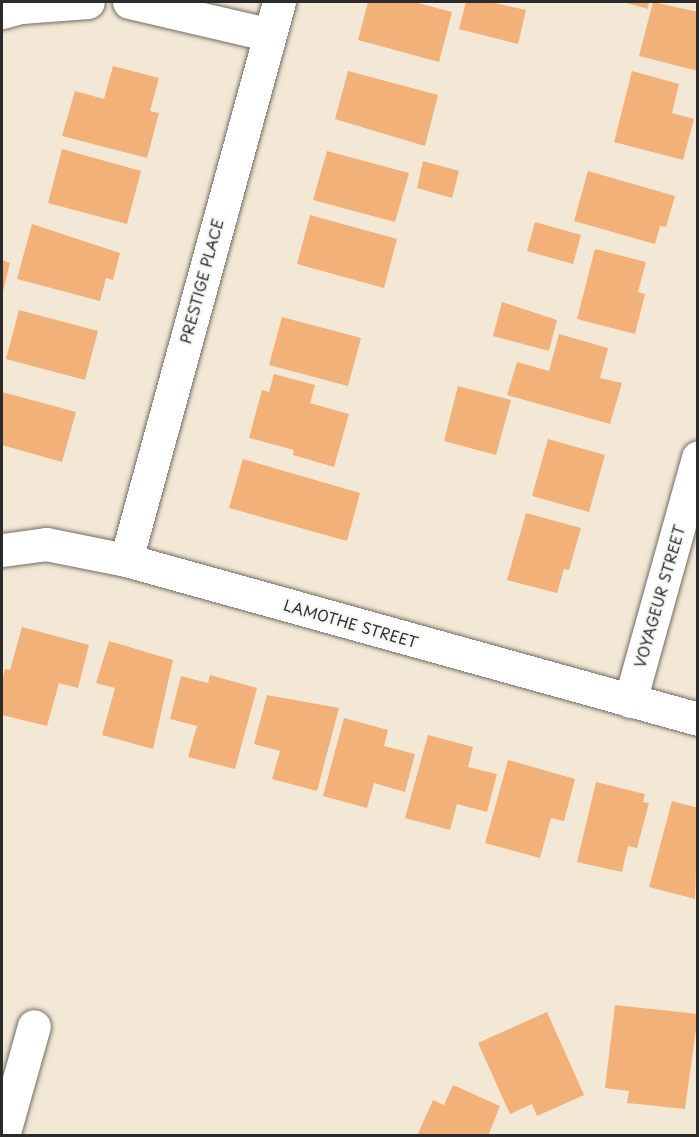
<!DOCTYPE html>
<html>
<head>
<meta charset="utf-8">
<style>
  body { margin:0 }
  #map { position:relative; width:699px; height:1137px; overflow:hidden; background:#f3e8d5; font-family:"Playpen Sans",sans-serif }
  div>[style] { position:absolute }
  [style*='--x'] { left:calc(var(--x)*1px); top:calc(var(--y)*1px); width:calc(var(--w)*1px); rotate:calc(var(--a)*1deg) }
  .building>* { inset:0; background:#f1b179 }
  .roads { filter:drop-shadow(0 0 2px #716d66) drop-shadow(0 0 2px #716d66) }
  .minor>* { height:33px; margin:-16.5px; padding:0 16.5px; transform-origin:16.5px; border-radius:16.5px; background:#fff }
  span { translate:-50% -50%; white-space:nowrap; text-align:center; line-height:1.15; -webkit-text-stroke:4.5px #f6f6f2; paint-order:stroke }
  .street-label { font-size:15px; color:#2b2b2b }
  .frame { position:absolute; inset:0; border:3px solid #2b2b2b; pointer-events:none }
</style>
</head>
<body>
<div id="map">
  <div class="building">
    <i style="clip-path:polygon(368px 2px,414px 2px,452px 12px,439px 62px,358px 40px)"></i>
    <i style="clip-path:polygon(466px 2px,490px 2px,526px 10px,518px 44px,459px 29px)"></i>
    <i style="clip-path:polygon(623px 2px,649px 2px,648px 9px)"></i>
    <i style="clip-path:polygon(653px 2px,698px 12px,698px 71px,639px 56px)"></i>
    <i style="clip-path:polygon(113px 66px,159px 78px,150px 111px,159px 113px,147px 158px,62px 136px,75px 91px,104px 99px)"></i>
    <i style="clip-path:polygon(348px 71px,438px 95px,425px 146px,335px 119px)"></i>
    <i style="clip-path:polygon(632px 71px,679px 84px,672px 113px,694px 119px,683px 160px,614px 142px)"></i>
    <i style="clip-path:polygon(62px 149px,141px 171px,127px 224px,48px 203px)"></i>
    <i style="clip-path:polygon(327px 151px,409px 173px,395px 222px,313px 200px)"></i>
    <i style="clip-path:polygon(423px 161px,459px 171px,452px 198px,417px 188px)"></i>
    <i style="clip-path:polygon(588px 171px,675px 196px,666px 227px,660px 226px,655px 244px,574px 221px)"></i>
    <i style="clip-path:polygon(310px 215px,397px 239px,384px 288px,297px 264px)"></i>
    <i style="clip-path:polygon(535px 222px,581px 235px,573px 264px,527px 251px)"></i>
    <i style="clip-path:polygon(32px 224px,120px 253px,113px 280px,106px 278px,100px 301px,17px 279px)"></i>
    <i style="clip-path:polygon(595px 249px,646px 262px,638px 292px,645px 294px,635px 334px,577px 319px)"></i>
    <i style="clip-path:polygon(2px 260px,10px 263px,2px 295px)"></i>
    <i style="clip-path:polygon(502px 302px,557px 320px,549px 351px,493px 336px)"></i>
    <i style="clip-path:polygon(19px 310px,98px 331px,85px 380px,6px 359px)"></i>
    <i style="clip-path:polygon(282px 317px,361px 338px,348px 386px,269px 365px)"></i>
    <i style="clip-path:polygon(559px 334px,608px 348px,600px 378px,622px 383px,610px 424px,507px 395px,517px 362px,549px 371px)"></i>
    <i style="clip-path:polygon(274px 374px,315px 385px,310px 403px,349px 414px,334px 467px,293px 455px,294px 450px,249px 438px,262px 390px,269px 392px)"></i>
    <i style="clip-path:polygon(458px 386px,511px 400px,496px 455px,444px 441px)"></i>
    <i style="clip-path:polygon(2px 392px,76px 412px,62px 462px,2px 445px)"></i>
    <i style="clip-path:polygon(548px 439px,605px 455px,589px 512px,532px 496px)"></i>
    <i style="clip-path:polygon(243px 459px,360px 493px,347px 541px,229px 508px)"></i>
    <i style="clip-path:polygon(526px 513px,581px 528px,569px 570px,564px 569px,557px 593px,507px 580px)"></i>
    <i style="clip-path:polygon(22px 627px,89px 645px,78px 688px,59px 683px,47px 726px,2px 715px,2px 681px,5px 669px,10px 670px)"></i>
    <i style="clip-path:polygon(109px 641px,173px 660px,153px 749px,102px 735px,115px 688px,96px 683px)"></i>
    <i style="clip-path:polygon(210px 675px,257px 688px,235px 769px,188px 757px,197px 726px,170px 719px,181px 676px,208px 683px)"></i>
    <i style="clip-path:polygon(267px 695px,339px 708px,317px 791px,272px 779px,280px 751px,254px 744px)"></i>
    <i style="clip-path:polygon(344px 718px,388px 730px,384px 746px,415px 754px,405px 792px,374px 783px,367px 808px,323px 796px)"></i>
    <i style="clip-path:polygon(428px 735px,473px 747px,468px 767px,497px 774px,487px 812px,457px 804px,450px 830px,405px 818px)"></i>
    <i style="clip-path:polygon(508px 760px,575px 779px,564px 821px,551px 818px,540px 858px,485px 843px)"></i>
    <i style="clip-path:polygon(596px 782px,645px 794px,643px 802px,649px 803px,637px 848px,628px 846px,622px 872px,577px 862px)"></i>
    <i style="clip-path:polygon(672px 801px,698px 808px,695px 899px,649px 887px)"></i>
    <i style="clip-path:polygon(615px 1005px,698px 1014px,685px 1109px,627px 1103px,629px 1091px,605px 1088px)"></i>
    <i style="clip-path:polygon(547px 1012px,584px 1095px,537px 1116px,532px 1104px,510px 1114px,478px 1043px)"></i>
    <i style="clip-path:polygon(453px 1085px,500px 1106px,488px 1136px,417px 1136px,433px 1100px,444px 1105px)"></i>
  </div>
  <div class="roads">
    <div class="minor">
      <i style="--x:129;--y:2;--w:142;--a:13.1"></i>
      <i style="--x:2;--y:12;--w:20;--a:-15"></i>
      <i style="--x:21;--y:7;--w:67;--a:-4.3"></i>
      <i style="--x:2;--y:550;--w:44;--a:-7.8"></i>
      <i style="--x:46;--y:544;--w:82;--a:11.3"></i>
      <i style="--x:126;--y:560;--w:594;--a:15.53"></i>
      <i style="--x:126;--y:560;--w:579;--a:-74.67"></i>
      <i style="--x:630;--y:701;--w:253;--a:-74.4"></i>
      <i style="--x:3;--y:1136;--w:114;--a:-74.3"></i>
    </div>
  </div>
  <div class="street-label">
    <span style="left:201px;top:281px;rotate:-75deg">PRESTIGE PLACE</span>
    <span style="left:659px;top:596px;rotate:-74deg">VOYAGEUR STREET</span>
    <span style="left:351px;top:623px;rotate:16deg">LAMOTHE STREET</span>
  </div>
  <div class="frame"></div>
</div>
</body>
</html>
